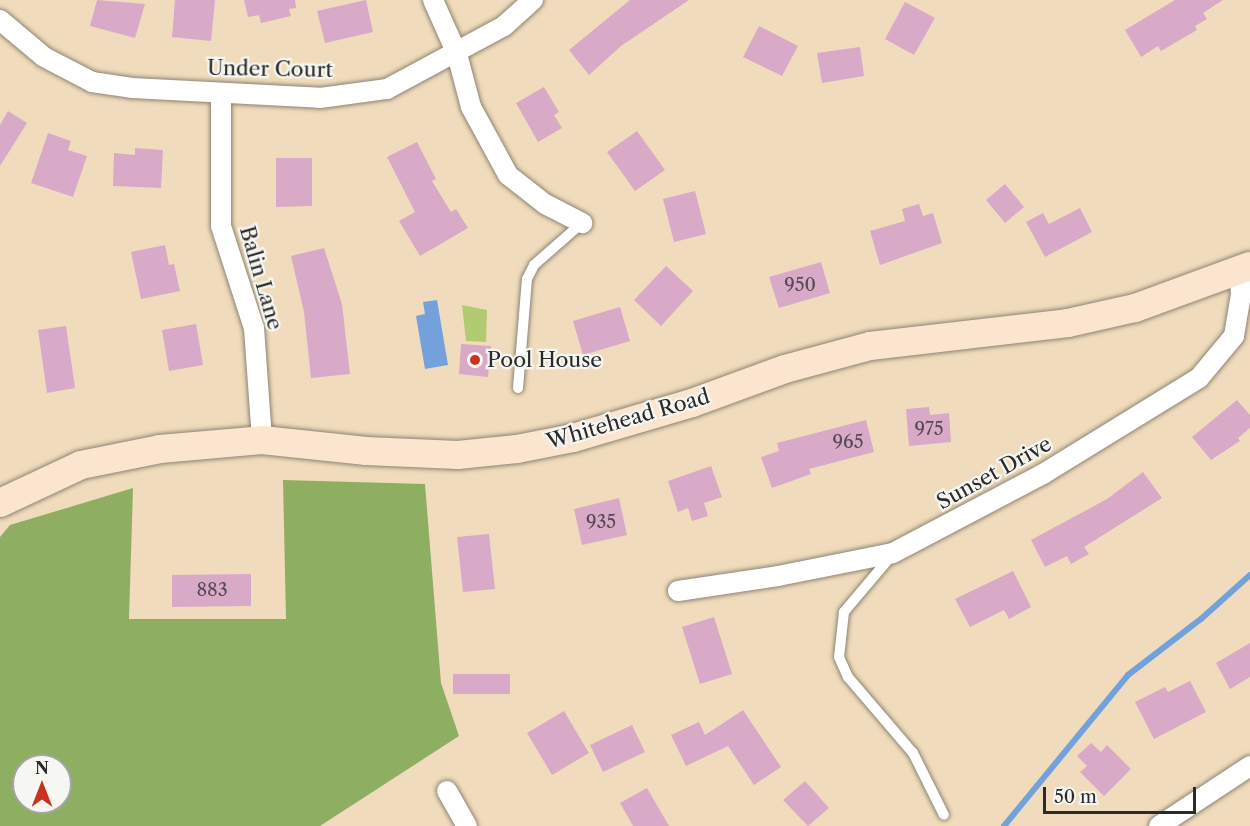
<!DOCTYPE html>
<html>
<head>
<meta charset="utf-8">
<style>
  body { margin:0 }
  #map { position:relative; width:1250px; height:826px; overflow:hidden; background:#f0dcbc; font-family:"Libre Caslon Text",serif }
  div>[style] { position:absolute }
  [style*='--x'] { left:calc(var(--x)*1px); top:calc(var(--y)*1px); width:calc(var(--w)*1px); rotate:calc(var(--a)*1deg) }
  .green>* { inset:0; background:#b3cb70 }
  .forest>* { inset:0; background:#8eaf62 }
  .water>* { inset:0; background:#73a1dc }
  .stream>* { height:6px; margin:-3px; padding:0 3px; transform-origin:3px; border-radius:3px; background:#73a1dc }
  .building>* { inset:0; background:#d9a9c8 }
  .roads { filter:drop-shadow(0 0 2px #8e8474) drop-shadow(0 0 2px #8e8474) }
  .lane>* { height:10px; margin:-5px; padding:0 5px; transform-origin:5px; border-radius:5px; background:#fff }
  .street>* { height:20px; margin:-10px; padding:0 10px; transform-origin:10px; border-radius:10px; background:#fff }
  .secondary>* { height:28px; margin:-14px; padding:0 14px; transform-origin:14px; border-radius:14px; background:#fbe5cf }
  .dots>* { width:16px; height:16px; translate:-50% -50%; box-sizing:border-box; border:3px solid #f6f6f2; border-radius:50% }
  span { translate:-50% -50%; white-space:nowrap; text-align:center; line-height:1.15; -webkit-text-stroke:4.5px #f6f6f2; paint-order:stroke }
  .number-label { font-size:18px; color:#564a52 }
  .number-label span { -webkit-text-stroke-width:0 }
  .street-label { font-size:21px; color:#2b2b2b }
  .poi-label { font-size:21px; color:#2b2b2b }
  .left { translate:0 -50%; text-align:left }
  .north { position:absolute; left:12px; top:754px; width:60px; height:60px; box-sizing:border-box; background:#f6f6f2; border:2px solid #a5a5a2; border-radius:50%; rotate:0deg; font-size:16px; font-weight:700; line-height:24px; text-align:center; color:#2b2b2b }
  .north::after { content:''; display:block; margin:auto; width:21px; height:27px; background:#c8321e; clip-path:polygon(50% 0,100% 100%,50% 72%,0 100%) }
  .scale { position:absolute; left:1043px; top:787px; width:153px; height:27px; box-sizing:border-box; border:3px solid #2b2b2b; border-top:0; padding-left:8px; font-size:18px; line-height:21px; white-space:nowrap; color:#2b2b2b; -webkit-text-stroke:4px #f6f6f2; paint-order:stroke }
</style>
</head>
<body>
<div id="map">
  <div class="green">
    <i style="clip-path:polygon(462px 305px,487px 310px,486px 342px,466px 341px)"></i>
  </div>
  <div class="forest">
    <i style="clip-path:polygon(evenodd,283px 480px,425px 484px,441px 683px,459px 736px,320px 826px,0 826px,0 537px,10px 525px,133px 488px,129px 619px,286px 619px,283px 480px,24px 766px,60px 766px,60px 802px,24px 802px,24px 766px)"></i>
  </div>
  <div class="water">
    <i style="clip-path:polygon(437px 300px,448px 365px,425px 369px,416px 316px,425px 314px,423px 302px)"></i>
  </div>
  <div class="stream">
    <i style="--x:1004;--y:826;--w:195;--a:-50.6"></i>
    <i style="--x:1128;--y:675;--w:92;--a:-37.5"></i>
    <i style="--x:1201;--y:619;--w:66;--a:-41.9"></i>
  </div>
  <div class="building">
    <i style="clip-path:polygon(97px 0,145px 4px,135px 38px,90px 26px)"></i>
    <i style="clip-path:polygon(175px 0,215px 0,211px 41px,172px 37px)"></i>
    <i style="clip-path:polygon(244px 0,295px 0,296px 8px,289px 9px,291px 16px,261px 23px,259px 15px,248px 17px)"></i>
    <i style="clip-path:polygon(366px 0,373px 32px,325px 43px,317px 11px)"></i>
    <i style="clip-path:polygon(630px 0,689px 0,621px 46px,589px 75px,569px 50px)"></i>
    <i style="clip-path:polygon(1175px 0,1223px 0,1203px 13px,1207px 19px,1195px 26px,1197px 30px,1161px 51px,1158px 46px,1141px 57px,1125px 30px)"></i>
    <i style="clip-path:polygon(905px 2px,935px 18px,914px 55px,885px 39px)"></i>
    <i style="clip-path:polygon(759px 26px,798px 46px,782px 76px,743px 57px)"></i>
    <i style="clip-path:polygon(860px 47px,864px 76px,822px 83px,817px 53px)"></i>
    <i style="clip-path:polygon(544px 87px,559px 112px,554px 115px,562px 128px,538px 142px,516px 103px)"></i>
    <i style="clip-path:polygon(8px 111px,27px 123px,0 166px,0 125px)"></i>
    <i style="clip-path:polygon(637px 131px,665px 170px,635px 191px,607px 152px)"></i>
    <i style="clip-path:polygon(48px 133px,71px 141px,68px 150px,87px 156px,73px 197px,31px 183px)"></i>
    <i style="clip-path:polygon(417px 142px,436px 179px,432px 181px,451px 212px,456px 209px,468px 228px,420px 256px,399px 221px,415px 212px,387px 157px)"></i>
    <i style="clip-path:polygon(135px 148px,163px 150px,161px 188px,113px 186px,114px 153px,135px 155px)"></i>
    <i style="clip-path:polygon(276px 158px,312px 158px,312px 206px,276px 207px)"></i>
    <i style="clip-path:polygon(1005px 184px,1024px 207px,1005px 223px,986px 200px)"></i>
    <i style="clip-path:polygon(695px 191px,706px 234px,674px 242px,663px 199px)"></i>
    <i style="clip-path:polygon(919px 204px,923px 216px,933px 213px,942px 243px,880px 265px,870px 231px,905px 221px,902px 209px)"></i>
    <i style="clip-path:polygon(1080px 208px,1092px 232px,1045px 257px,1026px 222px,1043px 213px,1049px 224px)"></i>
    <i style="clip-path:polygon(165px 245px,169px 265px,174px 264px,180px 291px,141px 299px,131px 252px)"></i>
    <i style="clip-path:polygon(324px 248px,342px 304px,350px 374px,311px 378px,304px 312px,291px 256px)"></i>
    <i style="clip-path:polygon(821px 262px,830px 293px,779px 308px,769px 277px)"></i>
    <i style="clip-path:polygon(666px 266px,693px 291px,661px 326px,634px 300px)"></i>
    <i style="clip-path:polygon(620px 307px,630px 341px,583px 355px,573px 321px)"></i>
    <i style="clip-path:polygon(196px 324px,203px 365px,169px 371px,162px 330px)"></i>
    <i style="clip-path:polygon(66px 326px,75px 388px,47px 393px,38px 330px)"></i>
    <i style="clip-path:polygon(461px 344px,491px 346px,488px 377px,459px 374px)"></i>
    <i style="clip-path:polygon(1237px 400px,1250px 415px,1250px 428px,1238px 438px,1240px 441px,1211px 460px,1192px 437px)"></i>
    <i style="clip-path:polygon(929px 407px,930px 415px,949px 413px,951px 442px,909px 446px,906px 409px)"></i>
    <i style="clip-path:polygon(866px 420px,874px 452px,809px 469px,811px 474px,772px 488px,761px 457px,779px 451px,777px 443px)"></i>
    <i style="clip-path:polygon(711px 466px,722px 497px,704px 503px,708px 516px,692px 521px,688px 508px,678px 512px,668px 481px)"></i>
    <i style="clip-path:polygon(1143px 472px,1162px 498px,1084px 547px,1089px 554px,1071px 564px,1067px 556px,1045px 567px,1031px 540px,1107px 499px)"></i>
    <i style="clip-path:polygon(619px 498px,627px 535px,582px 545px,574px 509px)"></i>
    <i style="clip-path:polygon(489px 534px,495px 589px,463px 592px,457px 537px)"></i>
    <i style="clip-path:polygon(1013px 571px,1031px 607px,1009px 619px,1004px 610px,970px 627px,955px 599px)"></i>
    <i style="clip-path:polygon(251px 574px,251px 606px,172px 607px,172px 575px)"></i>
    <i style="clip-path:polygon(714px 617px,732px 674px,700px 684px,682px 627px)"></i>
    <i style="clip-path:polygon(1250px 643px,1250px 677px,1230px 689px,1216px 663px)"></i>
    <i style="clip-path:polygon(453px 674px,510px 674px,510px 694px,453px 694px)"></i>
    <i style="clip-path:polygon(1190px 681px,1206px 712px,1154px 739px,1135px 702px,1165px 687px,1168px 692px)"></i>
    <i style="clip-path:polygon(743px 710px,781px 767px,754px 785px,728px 746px,686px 766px,671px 735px,699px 722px,705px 735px)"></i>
    <i style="clip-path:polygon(564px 711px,589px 753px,552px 775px,527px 733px)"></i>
    <i style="clip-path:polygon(632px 725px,645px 752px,603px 772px,590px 745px)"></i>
    <i style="clip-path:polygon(1091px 743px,1101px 752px,1107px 745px,1131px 769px,1104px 796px,1080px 772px,1087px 766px,1077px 756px)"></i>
    <i style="clip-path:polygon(805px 781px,829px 808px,808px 826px,783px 800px)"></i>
    <i style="clip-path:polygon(647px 788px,669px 826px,633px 826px,620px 803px)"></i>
  </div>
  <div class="roads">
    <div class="lane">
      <i style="--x:518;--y:388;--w:109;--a:-85.3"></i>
      <i style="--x:527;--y:279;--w:16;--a:-63"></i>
      <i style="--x:534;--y:265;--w:64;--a:-41.2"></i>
      <i style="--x:892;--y:555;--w:75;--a:130.1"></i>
      <i style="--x:844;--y:612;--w:45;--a:96.3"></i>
      <i style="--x:839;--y:657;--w:22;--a:66"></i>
      <i style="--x:848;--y:677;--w:100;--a:49.5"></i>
      <i style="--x:913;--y:753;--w:69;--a:63.4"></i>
    </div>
    <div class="street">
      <i style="--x:433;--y:0;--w:59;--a:66"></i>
      <i style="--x:457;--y:54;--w:55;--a:75.2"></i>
      <i style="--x:471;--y:107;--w:77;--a:61.4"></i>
      <i style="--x:508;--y:175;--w:47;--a:38.1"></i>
      <i style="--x:545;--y:204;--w:42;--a:27.2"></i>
      <i style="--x:0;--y:20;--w:57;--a:40.1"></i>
      <i style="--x:44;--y:57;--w:54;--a:27.5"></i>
      <i style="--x:92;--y:82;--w:40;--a:8.5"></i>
      <i style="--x:132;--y:88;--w:188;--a:3"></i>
      <i style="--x:320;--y:98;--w:68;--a:-7.7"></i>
      <i style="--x:387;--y:89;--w:133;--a:-28.3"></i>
      <i style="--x:504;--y:26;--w:39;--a:-42"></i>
      <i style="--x:221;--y:93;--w:133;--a:90"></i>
      <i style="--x:221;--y:226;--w:107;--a:72.1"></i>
      <i style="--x:254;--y:328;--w:112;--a:85.9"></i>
      <i style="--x:678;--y:591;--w:101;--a:-8.5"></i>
      <i style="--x:778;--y:576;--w:117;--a:-11.3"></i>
      <i style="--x:893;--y:553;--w:170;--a:-27.8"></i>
      <i style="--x:1043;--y:474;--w:183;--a:-31.6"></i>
      <i style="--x:1199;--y:378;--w:55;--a:-50.2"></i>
      <i style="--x:1234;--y:336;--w:43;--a:-80.5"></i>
      <i style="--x:1241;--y:294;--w:23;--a:-95"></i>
      <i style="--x:447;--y:791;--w:40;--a:60.3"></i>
      <i style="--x:1159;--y:826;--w:109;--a:-33.4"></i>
    </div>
    <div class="secondary">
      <i style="--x:0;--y:503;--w:89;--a:-25.1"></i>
      <i style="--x:81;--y:465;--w:81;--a:-11.4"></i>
      <i style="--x:160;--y:449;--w:102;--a:-5"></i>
      <i style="--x:262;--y:440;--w:105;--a:6"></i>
      <i style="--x:366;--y:451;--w:92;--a:2.5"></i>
      <i style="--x:458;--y:455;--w:59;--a:-5.8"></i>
      <i style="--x:517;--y:449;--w:57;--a:-11.1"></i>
      <i style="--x:573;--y:438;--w:124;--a:-16.4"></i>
      <i style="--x:692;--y:403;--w:99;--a:-20.1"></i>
      <i style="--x:785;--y:369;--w:88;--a:-15.1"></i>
      <i style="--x:870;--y:346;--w:199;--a:-6.6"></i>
      <i style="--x:1068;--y:323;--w:69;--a:-12.6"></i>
      <i style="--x:1135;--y:308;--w:122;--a:-20.1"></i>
    </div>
  </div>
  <div class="dots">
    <i style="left:475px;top:360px;background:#c8321e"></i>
  </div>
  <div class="number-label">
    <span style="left:800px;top:285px">950</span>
    <span style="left:929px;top:429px">975</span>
    <span style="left:848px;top:442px">965</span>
    <span style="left:601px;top:522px">935</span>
    <span style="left:212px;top:590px">883</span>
  </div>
  <div class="street-label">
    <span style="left:270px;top:69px;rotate:1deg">Under Court</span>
    <span style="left:261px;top:278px;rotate:74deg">Balin Lane</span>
    <span style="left:628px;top:419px;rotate:-16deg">Whitehead Road</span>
    <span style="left:994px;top:473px;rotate:-29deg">Sunset Drive</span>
  </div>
  <div class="poi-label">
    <span class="left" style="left:487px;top:360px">Pool House</span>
  </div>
  <div class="north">N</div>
  <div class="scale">50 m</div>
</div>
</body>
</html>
